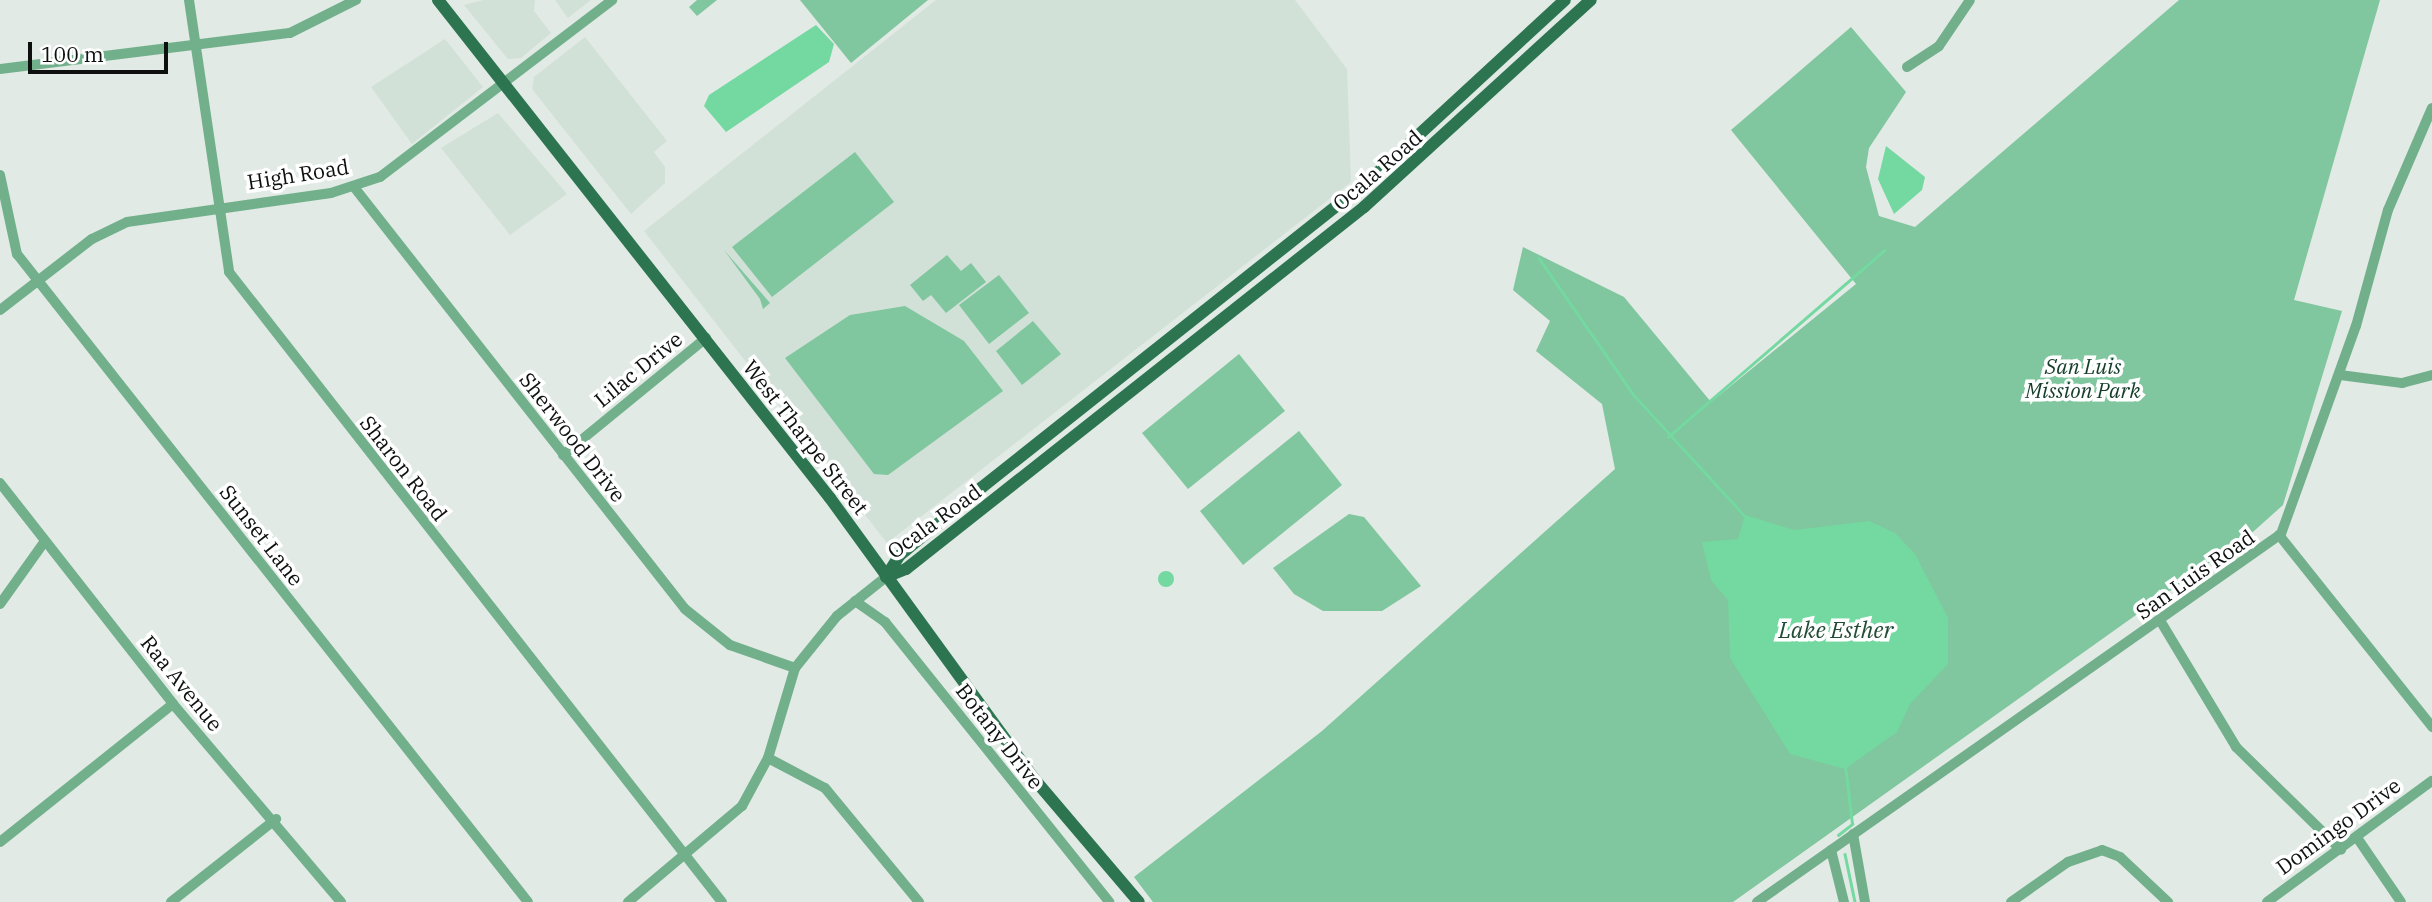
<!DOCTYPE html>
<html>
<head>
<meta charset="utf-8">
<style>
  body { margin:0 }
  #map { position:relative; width:2432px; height:902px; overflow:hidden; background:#e1eae4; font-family:"IBM Plex Serif",serif }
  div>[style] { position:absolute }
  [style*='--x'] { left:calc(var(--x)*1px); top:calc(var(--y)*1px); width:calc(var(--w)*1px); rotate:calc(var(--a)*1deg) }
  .built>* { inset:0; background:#d1e1d7 }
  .green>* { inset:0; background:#80c69e }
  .water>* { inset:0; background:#74d8a1 }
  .round { border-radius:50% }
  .stream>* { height:2.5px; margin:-1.25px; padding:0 1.25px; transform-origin:1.25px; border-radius:1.25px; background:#74d8a1 }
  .minor>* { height:10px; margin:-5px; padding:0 5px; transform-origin:5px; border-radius:5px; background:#72b08c }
  .major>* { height:12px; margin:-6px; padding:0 6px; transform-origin:6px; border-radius:6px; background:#2d7550 }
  span { translate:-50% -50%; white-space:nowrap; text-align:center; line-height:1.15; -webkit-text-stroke:7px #fff; paint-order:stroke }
  .street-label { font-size:21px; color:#0e100f }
  .park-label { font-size:21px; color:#133d28; font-style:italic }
  .water-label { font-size:23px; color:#224c35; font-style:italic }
  .scale { position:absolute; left:28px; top:42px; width:140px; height:32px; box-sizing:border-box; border:4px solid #0e100f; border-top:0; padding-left:9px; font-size:21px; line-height:24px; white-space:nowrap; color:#0e100f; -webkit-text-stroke:5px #fff; paint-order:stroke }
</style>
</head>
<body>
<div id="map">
  <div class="built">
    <i style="clip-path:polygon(483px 0,535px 0,534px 11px,551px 33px,521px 58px,508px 59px,464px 5px)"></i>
    <i style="clip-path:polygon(555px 0,591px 0,568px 18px)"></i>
    <i style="clip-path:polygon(936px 0,1295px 0,1347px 69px,1351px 182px,887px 543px,644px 231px)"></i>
    <i style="clip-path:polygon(585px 37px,667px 141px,654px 152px,665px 167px,665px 183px,631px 214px,532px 89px,534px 77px)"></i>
    <i style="clip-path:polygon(445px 39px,483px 87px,412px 144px,371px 87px)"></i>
    <i style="clip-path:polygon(498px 113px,567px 194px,510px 235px,441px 148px)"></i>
  </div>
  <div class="green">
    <i style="clip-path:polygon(697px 0,717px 0,697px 16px,689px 7px)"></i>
    <i style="clip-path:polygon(800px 0,928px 0,851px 63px)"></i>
    <i style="clip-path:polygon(2179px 0,2380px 0,2294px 300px,2342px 311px,2283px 505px,2254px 531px,1733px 902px,1153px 902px,1134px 877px,1322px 731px,1615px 469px,1602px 404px,1536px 351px,1550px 321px,1513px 290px,1523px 247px,1624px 297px,1711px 402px,1856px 284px,1731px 130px,1851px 27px,1906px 92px,1869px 148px,1866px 167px,1879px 216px,1915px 227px)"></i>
    <i style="clip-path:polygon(855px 152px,894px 202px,772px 297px,732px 247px)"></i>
    <i style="clip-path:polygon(724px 250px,770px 303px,763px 309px,760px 299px)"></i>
    <i style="clip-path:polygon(947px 255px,961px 271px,971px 263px,986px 282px,946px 313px,931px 295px,923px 301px,910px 285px)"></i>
    <i style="clip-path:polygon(999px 275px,1029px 313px,989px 344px,959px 305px)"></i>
    <i style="clip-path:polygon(905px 306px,964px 341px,1003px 391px,888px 475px,874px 474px,785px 358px,850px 315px)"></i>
    <i style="clip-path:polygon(1033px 321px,1061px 354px,1022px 385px,996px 351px)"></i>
    <i style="clip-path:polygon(1239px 354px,1285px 411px,1188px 489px,1142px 433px)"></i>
    <i style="clip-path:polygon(1299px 431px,1342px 485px,1243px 565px,1200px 511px)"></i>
    <i style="clip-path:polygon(1349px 514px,1364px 517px,1421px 586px,1382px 611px,1323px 611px,1294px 594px,1273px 568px)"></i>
  </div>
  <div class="water">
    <i style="clip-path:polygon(816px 25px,834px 44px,829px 62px,726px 132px,704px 106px,709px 95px)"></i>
    <i style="clip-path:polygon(1886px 146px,1925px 177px,1922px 190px,1894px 214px,1878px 179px)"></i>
    <i style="clip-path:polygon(1745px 515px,1794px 530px,1869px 521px,1895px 533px,1915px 554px,1948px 618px,1948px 664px,1910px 704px,1897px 732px,1845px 769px,1790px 754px,1730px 658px,1728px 600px,1711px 580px,1702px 542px,1738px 539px)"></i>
    <i class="round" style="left:1158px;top:571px;width:16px;height:16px"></i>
  </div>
  <div class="stream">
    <i style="--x:1539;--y:258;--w:167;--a:55.3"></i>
    <i style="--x:1634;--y:395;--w:164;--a:47.5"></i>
    <i style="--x:1668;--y:437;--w:286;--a:-40.8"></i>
    <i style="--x:1838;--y:835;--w:18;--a:-38"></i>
    <i style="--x:1852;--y:824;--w:58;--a:-96.9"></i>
    <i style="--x:1845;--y:854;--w:49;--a:78.2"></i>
  </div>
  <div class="minor">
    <i style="--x:189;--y:0;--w:275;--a:81.6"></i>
    <i style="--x:229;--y:272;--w:800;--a:51.96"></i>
    <i style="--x:1907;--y:67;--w:38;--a:-33"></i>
    <i style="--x:1939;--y:46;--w:55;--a:-56"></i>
    <i style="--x:0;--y:69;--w:292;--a:-7.1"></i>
    <i style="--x:290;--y:33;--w:74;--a:-26.6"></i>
    <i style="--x:0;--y:175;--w:81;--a:77.9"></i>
    <i style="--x:17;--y:254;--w:825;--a:51.74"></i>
    <i style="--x:354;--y:187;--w:536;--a:51.89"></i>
    <i style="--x:685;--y:609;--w:58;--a:38.7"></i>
    <i style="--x:730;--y:645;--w:69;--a:19.5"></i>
    <i style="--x:0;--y:310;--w:116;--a:-37.7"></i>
    <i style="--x:92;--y:239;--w:39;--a:-26"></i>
    <i style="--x:127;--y:222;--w:206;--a:-8.1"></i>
    <i style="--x:331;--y:193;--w:52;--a:-18.1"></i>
    <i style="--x:380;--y:177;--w:292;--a:-37.3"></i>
    <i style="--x:2340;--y:375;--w:63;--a:7.4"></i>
    <i style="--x:2402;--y:383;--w:31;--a:-15"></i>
    <i style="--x:563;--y:455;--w:185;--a:-39.3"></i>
    <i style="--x:0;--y:483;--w:281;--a:51.9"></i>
    <i style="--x:173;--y:704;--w:260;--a:49.7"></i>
    <i style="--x:2279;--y:535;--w:246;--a:51.4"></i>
    <i style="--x:855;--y:601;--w:37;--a:35"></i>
    <i style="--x:885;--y:622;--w:359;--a:51.3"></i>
    <i style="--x:0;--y:604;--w:77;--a:-54.5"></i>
    <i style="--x:2161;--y:622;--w:146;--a:59"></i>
    <i style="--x:2236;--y:747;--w:147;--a:44.4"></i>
    <i style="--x:768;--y:758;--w:64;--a:27.8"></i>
    <i style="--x:825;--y:788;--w:148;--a:50.5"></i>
    <i style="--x:1853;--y:834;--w:69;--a:80"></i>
    <i style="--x:2358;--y:839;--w:76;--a:55.7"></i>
    <i style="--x:0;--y:842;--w:221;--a:-38.6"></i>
    <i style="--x:1831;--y:850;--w:54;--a:76"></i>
    <i style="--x:171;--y:902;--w:134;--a:-38.3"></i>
    <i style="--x:628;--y:902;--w:149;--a:-40.1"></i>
    <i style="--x:742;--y:806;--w:55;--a:-61.6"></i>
    <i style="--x:768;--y:758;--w:94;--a:-73.3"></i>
    <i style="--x:795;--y:668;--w:67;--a:-51.1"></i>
    <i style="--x:837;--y:616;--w:63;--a:-38.5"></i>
    <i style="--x:1757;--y:902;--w:640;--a:-35.08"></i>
    <i style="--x:2281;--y:534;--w:221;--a:-70.2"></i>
    <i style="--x:2356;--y:326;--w:120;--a:-74.6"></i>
    <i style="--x:2388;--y:210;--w:111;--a:-66.7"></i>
    <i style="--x:2011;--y:902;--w:70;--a:-35.1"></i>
    <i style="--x:2068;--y:862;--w:36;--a:-19"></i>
    <i style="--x:2102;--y:850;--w:19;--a:21"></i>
    <i style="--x:2120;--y:857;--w:66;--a:43.2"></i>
    <i style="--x:2267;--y:902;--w:205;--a:-36.3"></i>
  </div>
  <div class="major">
    <i style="--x:438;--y:0;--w:634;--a:51.79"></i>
    <i style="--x:830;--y:498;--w:349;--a:54"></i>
    <i style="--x:1035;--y:780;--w:160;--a:49.6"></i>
    <i style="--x:886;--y:577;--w:22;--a:-22"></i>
    <i style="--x:906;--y:569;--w:584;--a:-38.32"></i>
    <i style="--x:1364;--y:207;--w:307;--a:-42.4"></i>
    <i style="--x:886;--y:577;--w:25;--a:-58"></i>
    <i style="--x:899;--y:556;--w:107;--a:-39.7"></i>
    <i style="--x:981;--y:488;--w:500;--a:-38.43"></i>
    <i style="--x:1373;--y:177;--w:261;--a:-42.7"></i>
  </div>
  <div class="street-label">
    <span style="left:1377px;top:170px;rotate:-41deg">Ocala Road</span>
    <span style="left:298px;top:174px;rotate:-9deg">High Road</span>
    <span style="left:638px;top:369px;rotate:-39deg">Lilac Drive</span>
    <span style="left:573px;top:437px;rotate:52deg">Sherwood Drive</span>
    <span style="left:806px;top:437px;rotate:52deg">West Tharpe Street</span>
    <span style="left:404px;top:468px;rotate:52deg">Sharon Road</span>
    <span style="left:934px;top:521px;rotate:-36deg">Ocala Road</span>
    <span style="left:262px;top:535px;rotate:52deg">Sunset Lane</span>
    <span style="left:2195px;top:574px;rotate:-35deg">San Luis Road</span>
    <span style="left:182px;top:683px;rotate:51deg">Raa Avenue</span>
    <span style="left:1000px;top:736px;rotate:52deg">Botany Drive</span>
    <span style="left:2338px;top:826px;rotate:-36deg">Domingo Drive</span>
  </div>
  <div class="park-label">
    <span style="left:2083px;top:378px">San Luis<br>Mission Park</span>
  </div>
  <div class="water-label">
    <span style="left:1836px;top:629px">Lake Esther</span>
  </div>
  <div class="scale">100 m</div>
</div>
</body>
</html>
